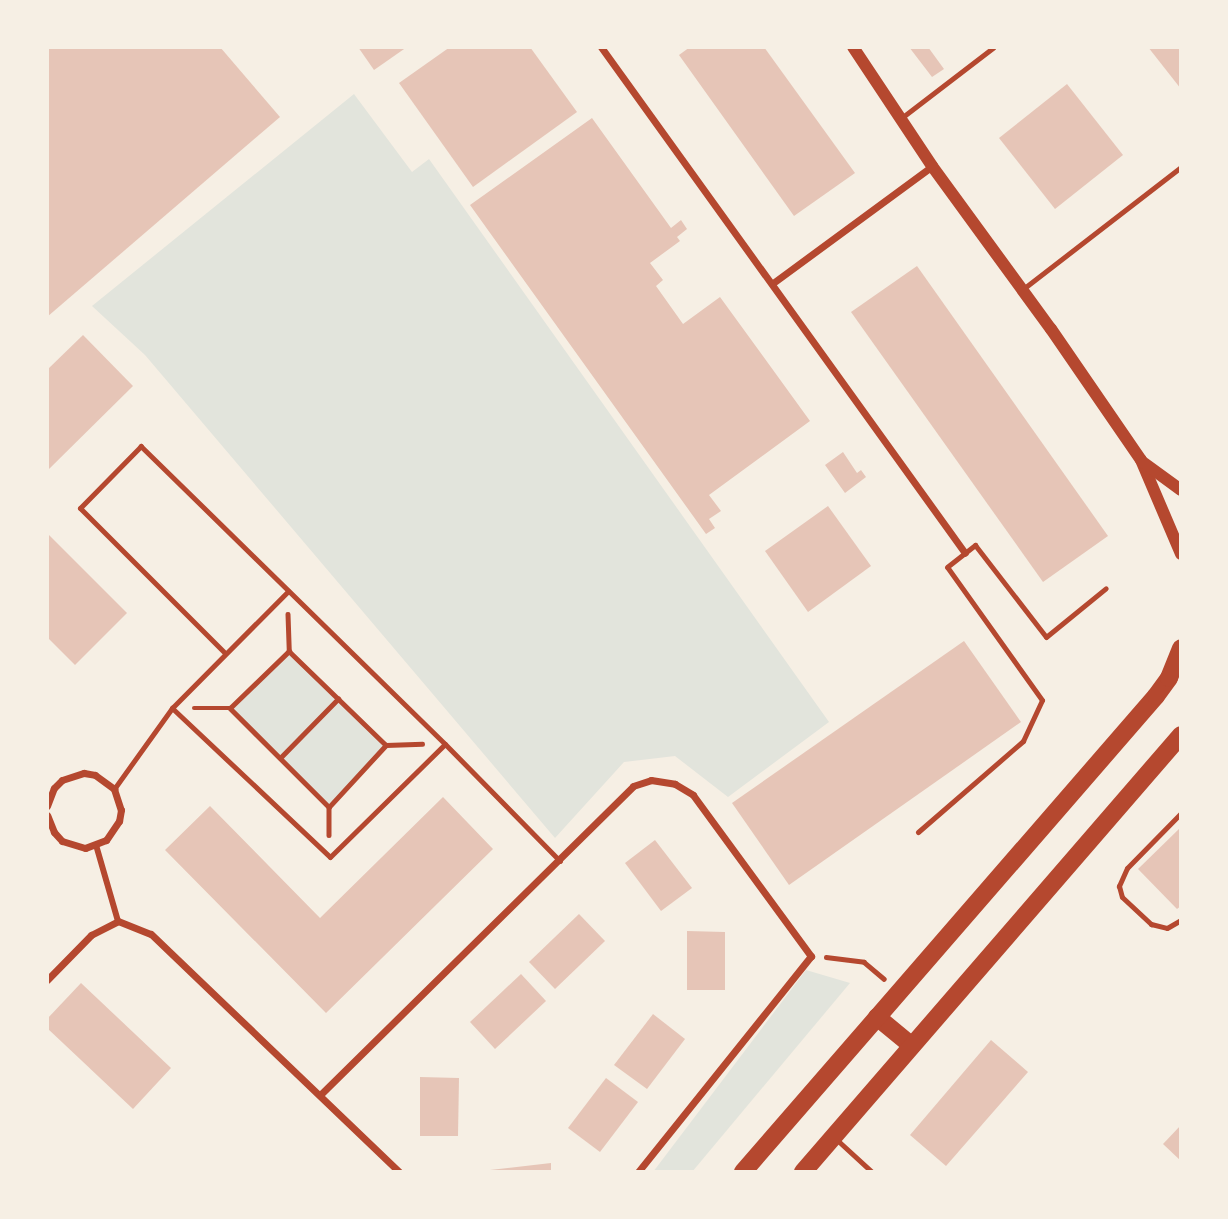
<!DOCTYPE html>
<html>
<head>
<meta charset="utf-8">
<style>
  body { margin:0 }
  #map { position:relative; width:1228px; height:1219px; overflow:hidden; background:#f6efe4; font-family:"Titillium Web",sans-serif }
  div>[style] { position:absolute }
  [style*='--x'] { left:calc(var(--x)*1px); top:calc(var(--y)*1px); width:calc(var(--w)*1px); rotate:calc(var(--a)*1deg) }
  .green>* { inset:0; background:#e2e4dc }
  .building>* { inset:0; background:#e6c5b7 }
  .path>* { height:4.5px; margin:-2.25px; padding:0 2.25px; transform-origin:2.25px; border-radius:2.25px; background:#b5482f }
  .service>* { height:5px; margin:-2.5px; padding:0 2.5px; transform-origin:2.5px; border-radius:2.5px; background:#b5482f }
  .pedestrian>* { height:6px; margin:-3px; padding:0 3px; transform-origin:3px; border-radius:3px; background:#b5482f }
  .minor>* { height:7px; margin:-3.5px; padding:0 3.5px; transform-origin:3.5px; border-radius:3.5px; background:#b5482f }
  .tertiary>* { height:12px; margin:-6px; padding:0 6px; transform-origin:6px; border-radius:6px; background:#b5482f }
  .primary>* { height:18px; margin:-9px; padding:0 9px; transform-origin:9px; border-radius:9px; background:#b5482f }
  span { translate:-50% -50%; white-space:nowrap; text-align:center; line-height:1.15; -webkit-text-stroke:6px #f6efe4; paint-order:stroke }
  .frame { position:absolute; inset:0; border:49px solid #f6efe4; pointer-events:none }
</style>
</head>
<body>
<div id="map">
  <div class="green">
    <i style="clip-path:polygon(354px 94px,412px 172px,429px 159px,829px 722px,728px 797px,675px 756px,624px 762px,555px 838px,145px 355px,92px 306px)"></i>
    <i style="clip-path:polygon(289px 651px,386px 745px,329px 807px,230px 708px)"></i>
    <i style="clip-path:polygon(806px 970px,850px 983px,692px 1172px,653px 1172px)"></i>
  </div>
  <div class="building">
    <i style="clip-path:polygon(47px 47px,220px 47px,280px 117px,47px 317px)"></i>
    <i style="clip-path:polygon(358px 47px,407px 47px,374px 70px)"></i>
    <i style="clip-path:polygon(450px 47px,530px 47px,577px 112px,473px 187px,399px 83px)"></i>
    <i style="clip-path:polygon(690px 47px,764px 47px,855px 173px,794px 216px,679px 55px)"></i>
    <i style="clip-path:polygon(909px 47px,928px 47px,944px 69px,932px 77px)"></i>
    <i style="clip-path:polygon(1148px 47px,1181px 47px,1181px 89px)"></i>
    <i style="clip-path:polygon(1067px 84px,1123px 155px,1055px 209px,999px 138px)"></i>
    <i style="clip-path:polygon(592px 118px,671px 228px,681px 220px,687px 229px,677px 237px,680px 241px,650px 263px,663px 280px,656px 286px,683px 324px,720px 297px,810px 421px,709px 495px,721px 511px,709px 519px,715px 528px,706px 534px,470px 205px)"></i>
    <i style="clip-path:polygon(917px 266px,1108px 536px,1043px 582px,851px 312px)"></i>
    <i style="clip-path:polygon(83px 335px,133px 386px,47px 471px,47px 370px)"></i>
    <i style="clip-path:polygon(843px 452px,857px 473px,861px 470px,866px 477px,845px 493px,825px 465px)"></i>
    <i style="clip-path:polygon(828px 506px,871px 566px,808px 612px,765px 551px)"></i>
    <i style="clip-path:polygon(47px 533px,127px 613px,75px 665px,47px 637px)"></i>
    <i style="clip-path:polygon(964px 641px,1021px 722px,789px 885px,732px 803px)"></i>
    <i style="clip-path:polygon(443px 797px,493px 849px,326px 1013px,165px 850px,210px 806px,320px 918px)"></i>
    <i style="clip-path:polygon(1181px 827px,1181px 906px,1177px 909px,1138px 869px)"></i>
    <i style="clip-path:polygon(655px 840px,692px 888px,661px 911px,625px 863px)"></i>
    <i style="clip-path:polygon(579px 914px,605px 941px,555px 989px,529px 962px)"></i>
    <i style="clip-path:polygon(687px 931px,725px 932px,725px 990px,687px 990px)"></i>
    <i style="clip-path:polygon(521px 974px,546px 1001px,495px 1049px,470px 1022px)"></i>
    <i style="clip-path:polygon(81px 983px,171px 1068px,133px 1109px,47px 1028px,47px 1019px)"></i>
    <i style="clip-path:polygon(653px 1014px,685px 1039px,647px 1089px,614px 1065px)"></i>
    <i style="clip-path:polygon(991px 1040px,1028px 1072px,946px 1166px,910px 1135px)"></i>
    <i style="clip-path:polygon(420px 1077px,459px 1078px,458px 1136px,420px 1136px)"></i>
    <i style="clip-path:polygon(606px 1078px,638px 1102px,600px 1152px,568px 1128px)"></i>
    <i style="clip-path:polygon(1181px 1125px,1181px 1161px,1163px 1144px)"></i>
    <i style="clip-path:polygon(551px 1163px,551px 1172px,491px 1172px,490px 1170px)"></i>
  </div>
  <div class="path">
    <i style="--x:288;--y:614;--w:37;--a:88"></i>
    <i style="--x:194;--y:708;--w:36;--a:0"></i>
    <i style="--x:230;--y:708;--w:82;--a:-44"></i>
    <i style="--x:289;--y:651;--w:135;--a:44.1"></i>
    <i style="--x:386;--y:745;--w:36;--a:-2"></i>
    <i style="--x:230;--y:708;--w:140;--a:45"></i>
    <i style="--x:329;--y:807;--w:28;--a:90"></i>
    <i style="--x:280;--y:758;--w:83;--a:-45.5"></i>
    <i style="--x:329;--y:807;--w:84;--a:-47.4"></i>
    <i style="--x:826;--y:957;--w:38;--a:7"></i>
    <i style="--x:864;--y:962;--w:26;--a:40"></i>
  </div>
  <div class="service">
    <i style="--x:900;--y:119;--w:118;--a:-37.5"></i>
    <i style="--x:1023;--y:289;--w:200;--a:-37.7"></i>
    <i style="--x:172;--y:708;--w:217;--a:43.3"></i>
    <i style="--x:330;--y:857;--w:161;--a:-44.5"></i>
    <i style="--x:445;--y:744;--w:426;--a:-135.6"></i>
    <i style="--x:141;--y:446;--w:87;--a:134.5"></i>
    <i style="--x:80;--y:508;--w:205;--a:45"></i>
    <i style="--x:445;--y:744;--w:164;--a:45.5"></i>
    <i style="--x:114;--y:789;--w:100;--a:-54.4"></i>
    <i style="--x:172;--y:708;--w:165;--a:-45.2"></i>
    <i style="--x:1181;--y:813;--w:77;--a:134.5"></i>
    <i style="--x:1127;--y:868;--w:20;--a:114"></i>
    <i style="--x:1119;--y:886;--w:11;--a:75"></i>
    <i style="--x:1122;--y:897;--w:40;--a:43"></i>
    <i style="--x:1151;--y:924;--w:16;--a:14"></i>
    <i style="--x:1167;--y:928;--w:16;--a:-30"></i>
    <i style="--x:918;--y:832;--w:139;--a:-40.9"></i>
    <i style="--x:1023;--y:741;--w:45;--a:-65.1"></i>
    <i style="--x:1042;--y:700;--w:163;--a:-125.5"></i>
    <i style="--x:947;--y:567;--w:36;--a:-38"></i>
    <i style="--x:975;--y:545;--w:116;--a:52.3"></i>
    <i style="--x:1046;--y:637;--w:77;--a:-39.2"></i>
    <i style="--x:836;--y:1139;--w:49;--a:42.5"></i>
  </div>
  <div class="pedestrian">
    <i style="--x:96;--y:845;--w:79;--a:73.9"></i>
  </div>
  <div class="minor">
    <i style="--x:601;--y:47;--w:623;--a:54.27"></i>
    <i style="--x:773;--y:283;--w:197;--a:-36.3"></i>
    <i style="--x:47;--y:806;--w:19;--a:-69"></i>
    <i style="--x:54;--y:788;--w:11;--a:-45"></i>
    <i style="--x:62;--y:780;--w:23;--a:-18"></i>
    <i style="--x:84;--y:773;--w:11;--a:10"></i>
    <i style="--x:95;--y:775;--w:24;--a:36"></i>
    <i style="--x:114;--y:789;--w:22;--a:72"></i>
    <i style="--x:121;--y:810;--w:11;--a:100"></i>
    <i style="--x:119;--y:821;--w:23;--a:124"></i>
    <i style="--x:106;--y:840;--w:22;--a:159"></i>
    <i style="--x:85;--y:848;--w:24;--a:-163"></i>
    <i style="--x:62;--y:841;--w:12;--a:-132"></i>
    <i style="--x:54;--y:832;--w:18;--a:-112"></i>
    <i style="--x:47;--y:980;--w:63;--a:-45.6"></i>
    <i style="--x:91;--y:935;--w:30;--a:-27"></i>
    <i style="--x:118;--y:921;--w:35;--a:22"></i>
    <i style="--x:151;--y:934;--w:344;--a:43.8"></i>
    <i style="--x:321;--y:1094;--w:438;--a:-44.6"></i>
    <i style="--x:633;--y:786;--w:19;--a:-18"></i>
    <i style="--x:651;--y:780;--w:24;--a:9"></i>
    <i style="--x:675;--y:784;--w:21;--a:31"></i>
    <i style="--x:693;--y:795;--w:200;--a:53.8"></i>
    <i style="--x:811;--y:956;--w:277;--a:128.7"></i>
  </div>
  <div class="tertiary">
    <i style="--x:853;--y:47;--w:143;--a:56.4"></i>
    <i style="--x:932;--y:166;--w:202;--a:53.9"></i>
    <i style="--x:1051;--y:329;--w:159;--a:55.5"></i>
    <i style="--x:1141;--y:460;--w:102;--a:66.9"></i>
    <i style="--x:1144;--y:463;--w:46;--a:36.1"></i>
  </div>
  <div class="primary">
    <i style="--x:877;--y:1017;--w:45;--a:39.6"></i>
    <i style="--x:743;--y:1172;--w:630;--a:-49.05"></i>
    <i style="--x:1156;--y:696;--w:22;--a:-54"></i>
    <i style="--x:1169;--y:678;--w:32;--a:-68"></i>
    <i style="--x:803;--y:1172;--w:578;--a:-49.14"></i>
  </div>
  <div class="frame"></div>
</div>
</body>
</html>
